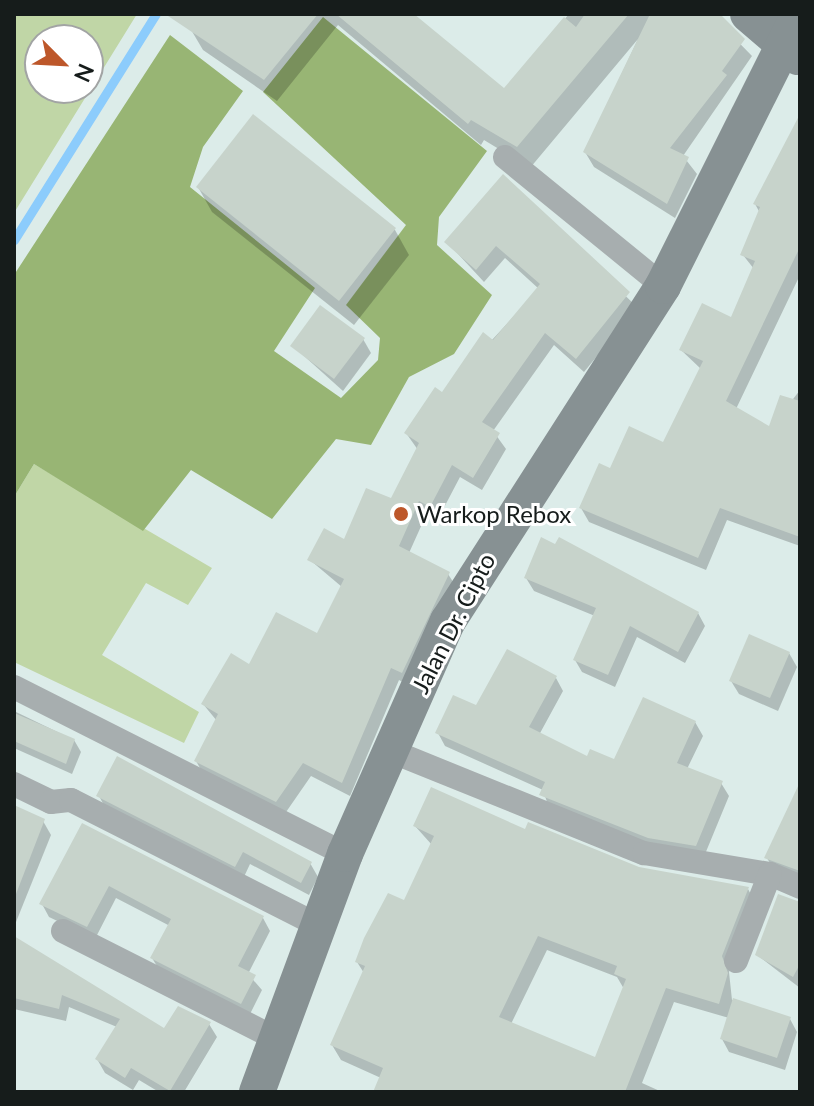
<!DOCTYPE html>
<html>
<head>
<meta charset="utf-8">
<style>
  body { margin:0 }
  #map { position:relative; width:814px; height:1106px; overflow:hidden; background:#dcece9; font-family:Lato,sans-serif }
  div>[style] { position:absolute }
  [style*='--x'] { left:calc(var(--x)*1px); top:calc(var(--y)*1px); width:calc(var(--w)*1px); rotate:calc(var(--a)*1deg) }
  .green>* { inset:0; background:#c0d6a6 }
  .forest>* { inset:0; background:#98b574 }
  .shadow>* { inset:0; background:#0003 }
  .stream>* { height:9px; margin:-4.5px; padding:0 4.5px; transform-origin:4.5px; border-radius:4.5px; background:#8cccfc }
  .building>* { inset:0; background:#c7d3cb }
  .street>* { height:24px; margin:-12px; padding:0 12px; transform-origin:12px; border-radius:12px; background:#a7aeaf }
  .secondary>* { height:36px; margin:-18px; padding:0 18px; transform-origin:18px; border-radius:18px; background:#879193 }
  .dots>* { width:22px; height:22px; translate:-50% -50%; box-sizing:border-box; border:4px solid #fff; border-radius:50% }
  span { translate:-50% -50%; white-space:nowrap; text-align:center; line-height:1.15; -webkit-text-stroke:6px #fff; paint-order:stroke }
  .poi-label { font-size:24px; color:#161c1b }
  .left { translate:0 -50%; text-align:left }
  .street-label { font-size:24px; color:#161c1b }
  .frame { position:absolute; inset:0; border:16px solid #161c1b; pointer-events:none }
  .north { position:absolute; left:24px; top:24px; width:80px; height:80px; box-sizing:border-box; background:#fff; border:2px solid #a2a4a4; border-radius:50%; rotate:114deg; font-size:22px; font-weight:700; line-height:32px; text-align:center; color:#161c1b }
  .north::after { content:''; display:block; margin:auto; width:28px; height:36px; background:#bd572a; clip-path:polygon(50% 0,100% 100%,50% 72%,0 100%) }
</style>
</head>
<body>
<div id="map">
  <div class="green">
    <i style="clip-path:polygon(evenodd,14px 14px,137px 14px,14px 213px,14px 14px,40px 40px,88px 40px,88px 88px,40px 88px,40px 40px)"></i>
    <i style="clip-path:polygon(34px 464px,212px 568px,188px 605px,146px 583px,102px 655px,199px 712px,184px 743px,14px 662px,14px 497px)"></i>
  </div>
  <div class="forest">
    <i style="clip-path:polygon(323px 17px,487px 151px,439px 217px,437px 245px,492px 295px,454px 354px,409px 377px,371px 445px,336px 439px,272px 519px,191px 470px,143px 531px,34px 464px,14px 497px,14px 275px,170px 35px,243px 91px,203px 147px,190px 187px,315px 288px,274px 351px,341px 398px,378px 360px,380px 338px,346px 305px,406px 225px,263px 92px)"></i>
  </div>
  <div class="shadow">
    <i style="clip-path:polygon(198px 14px,406px 14px,504px 91px,569px 14px,711px 14px,752px 56px,683px 156px,697px 174px,675px 218px,594px 167px,585px 152px,638px 39px,530px 168px,484px 140px,481px 145px,338px 25px,277px 101px,203px 50px,190px 28px)"></i>
    <i style="clip-path:polygon(254px 117px,395px 230px,409px 255px,354px 325px,212px 212px,198px 187px)"></i>
    <i style="clip-path:polygon(800px 118px,800px 275px,736px 409px,770px 429px,800px 390px,800px 546px,727px 520px,706px 570px,589px 522px,581px 508px,611px 471px,664px 444px,701px 369px,681px 350px,732px 320px,754px 269px,743px 255px,760px 213px,755px 204px)"></i>
    <i style="clip-path:polygon(503px 177px,637px 307px,584px 372px,554px 345px,493px 431px,506px 449px,482px 490px,460px 477px,438px 519px,427px 513px,409px 553px,448px 574px,457px 588px,410px 686px,399px 680px,350px 796px,311px 776px,284px 815px,204px 775px,196px 761px,217px 721px,203px 704px,250px 667px,318px 636px,342px 587px,310px 560px,345px 542px,392px 501px,418px 450px,406px 433px,539px 289px,505px 258px,484px 282px,447px 242px)"></i>
    <i style="clip-path:polygon(363px 339px,371px 353px,343px 391px,293px 346px)"></i>
    <i style="clip-path:polygon(526px 578px,698px 613px,705px 626px,685px 663px,637px 637px,615px 687px,582px 672px,575px 660px,595px 616px,534px 591px)"></i>
    <i style="clip-path:polygon(789px 653px,797px 667px,778px 711px,739px 694px,731px 681px)"></i>
    <i style="clip-path:polygon(556px 678px,563px 691px,539px 735px,588px 758px,615px 762px,695px 722px,703px 736px,687px 769px,721px 783px,729px 796px,703px 859px,657px 851px,549px 808px,543px 790px,445px 746px,438px 733px,477px 708px)"></i>
    <i style="clip-path:polygon(14px 711px,74px 740px,81px 752px,72px 774px,14px 748px)"></i>
    <i style="clip-path:polygon(99px 796px,310px 863px,318px 877px,309px 895px,250px 864px,243px 879px,106px 809px)"></i>
    <i style="clip-path:polygon(14px 807px,43px 821px,51px 835px,14px 927px)"></i>
    <i style="clip-path:polygon(800px 819px,800px 880px,774px 870px,767px 858px)"></i>
    <i style="clip-path:polygon(83px 825px,263px 918px,270px 931px,248px 974px,262px 990px,249px 1016px,160px 971px,152px 958px,170px 926px,116px 898px,95px 939px,49px 917px,42px 904px)"></i>
    <i style="clip-path:polygon(evenodd,415px 826px,526px 832px,638px 869px,748px 889px,756px 904px,729px 972px,732px 1000px,790px 1019px,797px 1032px,785px 1070px,729px 1052px,722px 1039px,729px 1018px,674px 1002px,642px 1083px,662px 1092px,376px 1092px,381px 1078px,341px 1060px,332px 1045px,364px 973px,357px 962px,405px 902px,432px 845px,415px 826px,547px 950px,617px 977px,624px 989px,596px 1060px,511px 1024px,547px 950px)"></i>
    <i style="clip-path:polygon(800px 904px,800px 988px,757px 955px)"></i>
    <i style="clip-path:polygon(14px 938px,165px 1031px,209px 1024px,217px 1037px,184px 1092px,159px 1092px,139px 1080px,133px 1090px,105px 1073px,97px 1059px,117px 1027px,69px 1007px,66px 1021px,14px 1009px)"></i>
  </div>
  <div class="stream">
    <i style="--x:14;--y:240;--w:267;--a:-57.9"></i>
  </div>
  <div class="building">
    <i style="clip-path:polygon(165px 14px,318px 14px,264px 80px)"></i>
    <i style="clip-path:polygon(336px 14px,414px 14px,504px 88px,564px 17px,576px 27px,585px 14px,629px 14px,517px 147px,471px 120px,468px 124px)"></i>
    <i style="clip-path:polygon(650px 14px,720px 14px,745px 39px,722px 71px,727px 75px,670px 148px,689px 157px,667px 204px,583px 152px)"></i>
    <i style="clip-path:polygon(253px 114px,396px 228px,339px 301px,196px 187px)"></i>
    <i style="clip-path:polygon(800px 114px,800px 247px,726px 401px,769px 426px,780px 395px,800px 401px,800px 537px,720px 508px,698px 558px,579px 508px,599px 463px,610px 468px,629px 426px,663px 442px,703px 361px,679px 350px,702px 303px,731px 317px,755px 261px,740px 255px,760px 207px,753px 204px)"></i>
    <i style="clip-path:polygon(503px 174px,630px 292px,576px 359px,545px 333px,482px 422px,500px 433px,473px 478px,452px 465px,430px 507px,419px 501px,399px 546px,450px 572px,402px 673px,391px 668px,342px 783px,303px 763px,276px 802px,194px 761px,218px 714px,201px 704px,231px 653px,249px 664px,276px 612px,317px 633px,344px 579px,307px 560px,324px 528px,344px 539px,366px 488px,391px 498px,419px 443px,404px 433px,435px 387px,442px 392px,483px 332px,493px 340px,540px 284px,496px 246px,476px 270px,444px 242px)"></i>
    <i style="clip-path:polygon(320px 305px,365px 338px,334px 379px,290px 346px)"></i>
    <i style="clip-path:polygon(541px 537px,555px 544px,559px 537px,699px 612px,678px 652px,630px 626px,608px 675px,573px 660px,596px 608px,524px 578px)"></i>
    <i style="clip-path:polygon(749px 634px,790px 652px,770px 698px,729px 681px)"></i>
    <i style="clip-path:polygon(507px 649px,557px 676px,529px 727px,587px 756px,590px 749px,614px 759px,643px 697px,696px 721px,677px 763px,723px 781px,696px 846px,648px 838px,539px 795px,545px 782px,435px 733px,453px 695px,476px 705px)"></i>
    <i style="clip-path:polygon(14px 713px,75px 739px,66px 764px,14px 741px)"></i>
    <i style="clip-path:polygon(117px 756px,312px 862px,301px 883px,243px 852px,235px 867px,96px 796px)"></i>
    <i style="clip-path:polygon(800px 782px,800px 871px,764px 858px)"></i>
    <i style="clip-path:polygon(evenodd,431px 787px,525px 829px,528px 822px,639px 867px,749px 887px,722px 956px,728px 973px,719px 1004px,666px 988px,625px 1092px,373px 1092px,383px 1068px,330px 1045px,365px 966px,355px 962px,364px 938px,388px 893px,404px 900px,434px 836px,413px 826px,431px 787px,538px 936px,617px 966px,614px 974px,626px 979px,595px 1057px,499px 1017px,538px 936px)"></i>
    <i style="clip-path:polygon(14px 805px,45px 819px,16px 894px,14px 894px)"></i>
    <i style="clip-path:polygon(82px 823px,264px 916px,238px 966px,256px 975px,241px 1004px,150px 958px,171px 919px,109px 886px,87px 927px,39px 904px)"></i>
    <i style="clip-path:polygon(778px 894px,800px 902px,800px 964px,793px 977px,755px 955px)"></i>
    <i style="clip-path:polygon(14px 936px,164px 1028px,178px 1006px,211px 1022px,170px 1091px,131px 1068px,125px 1078px,95px 1059px,120px 1019px,62px 995px,59px 1009px,14px 998px)"></i>
    <i style="clip-path:polygon(733px 998px,791px 1017px,777px 1058px,720px 1039px)"></i>
  </div>
  <div class="street">
    <i style="--x:505;--y:157;--w:204;--a:39.2"></i>
    <i style="--x:14;--y:687;--w:371;--a:26.8"></i>
    <i style="--x:391;--y:751;--w:273;--a:22"></i>
    <i style="--x:644;--y:853;--w:128;--a:9.5"></i>
    <i style="--x:770;--y:874;--w:33;--a:23"></i>
    <i style="--x:14;--y:784;--w:41;--a:25.9"></i>
    <i style="--x:51;--y:802;--w:20;--a:-6"></i>
    <i style="--x:71;--y:800;--w:276;--a:26.9"></i>
    <i style="--x:63;--y:931;--w:237;--a:26.8"></i>
    <i style="--x:736;--y:961;--w:93;--a:-68.7"></i>
  </div>
  <div class="secondary">
    <i style="--x:748;--y:14;--w:66;--a:40.7"></i>
    <i style="--x:257;--y:1092;--w:254;--a:-69.7"></i>
    <i style="--x:345;--y:854;--w:255;--a:-66.2"></i>
    <i style="--x:448;--y:621;--w:398;--a:-57.3"></i>
    <i style="--x:663;--y:286;--w:304;--a:-63.4"></i>
  </div>
  <div class="dots">
    <i style="left:401px;top:514px;background:#bd572a"></i>
  </div>
  <div class="poi-label">
    <span class="left" style="left:417px;top:514px">Warkop Rebox</span>
  </div>
  <div class="street-label">
    <span style="left:453px;top:623px;rotate:-63deg">Jalan Dr. Cipto</span>
  </div>
  <div class="frame"></div>
  <div class="north">N</div>
</div>
</body>
</html>
